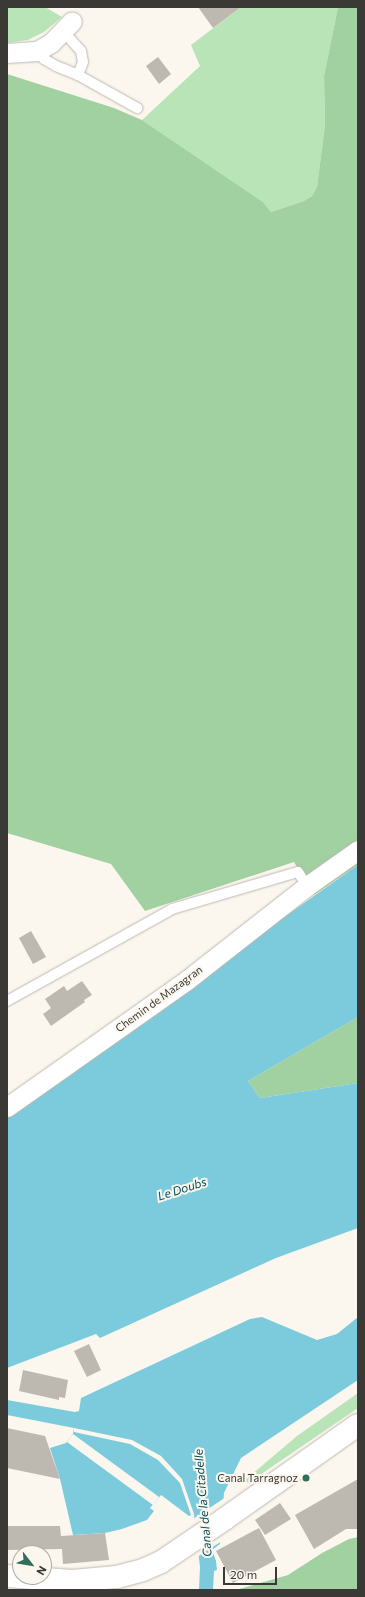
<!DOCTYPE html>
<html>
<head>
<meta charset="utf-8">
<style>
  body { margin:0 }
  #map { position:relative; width:365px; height:1597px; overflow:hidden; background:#fcf7ee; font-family:Commissioner,sans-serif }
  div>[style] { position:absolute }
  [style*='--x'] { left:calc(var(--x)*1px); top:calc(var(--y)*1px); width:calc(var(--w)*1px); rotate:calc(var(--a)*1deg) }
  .green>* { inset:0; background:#b9e4b8 }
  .forest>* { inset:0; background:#a1d0a1 }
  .water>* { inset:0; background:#7bcbdd }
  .pier>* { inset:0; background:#fcf7ee }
  .building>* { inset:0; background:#bdb8b0 }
  .roads { filter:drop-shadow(0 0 1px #bdb8b0) drop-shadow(0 0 1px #bdb8b0) }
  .lane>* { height:10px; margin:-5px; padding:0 5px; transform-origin:5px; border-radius:5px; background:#fff }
  .street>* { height:19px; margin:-9.5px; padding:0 9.5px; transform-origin:9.5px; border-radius:9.5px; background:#fff }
  .secondary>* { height:22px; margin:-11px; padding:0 11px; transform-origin:11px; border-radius:11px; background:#fff }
  .dots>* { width:11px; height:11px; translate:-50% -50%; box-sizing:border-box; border:2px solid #fcf7ee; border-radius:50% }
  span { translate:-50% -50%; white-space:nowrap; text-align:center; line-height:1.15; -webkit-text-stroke:4px #fcf7ee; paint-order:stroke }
  .street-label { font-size:11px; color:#3b3936 }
  .poi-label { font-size:11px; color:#3b3936 }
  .right { translate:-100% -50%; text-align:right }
  .water-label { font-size:12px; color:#024e5b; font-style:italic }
  .frame { position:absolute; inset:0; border:8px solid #3b3936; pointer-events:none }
  .north { position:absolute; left:12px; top:1545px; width:40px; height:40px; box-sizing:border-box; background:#fcf7ee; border:1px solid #afaba4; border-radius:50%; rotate:121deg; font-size:11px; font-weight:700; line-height:16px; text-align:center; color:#3b3936 }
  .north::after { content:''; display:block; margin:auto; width:14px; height:18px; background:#306f5d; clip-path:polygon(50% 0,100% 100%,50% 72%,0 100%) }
  .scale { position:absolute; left:223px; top:1567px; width:54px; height:18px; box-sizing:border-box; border:2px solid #3b3936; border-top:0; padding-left:5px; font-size:12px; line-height:14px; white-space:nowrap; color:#3b3936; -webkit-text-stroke:3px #fcf7ee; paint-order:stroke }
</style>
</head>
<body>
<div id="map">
  <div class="green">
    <i style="clip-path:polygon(7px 7px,45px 7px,62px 17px,44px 32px,28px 40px,7px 43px)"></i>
    <i style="clip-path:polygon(241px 7px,338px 7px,324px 76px,325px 125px,317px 187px,312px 196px,304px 201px,271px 212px,263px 202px,142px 120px,200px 66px,191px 45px)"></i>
    <i style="clip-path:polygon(358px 1393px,358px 1408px,248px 1483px,245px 1480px,297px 1436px)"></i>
  </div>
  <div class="forest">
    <i style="clip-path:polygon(338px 7px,358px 7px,358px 865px,314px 895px,294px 862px,145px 911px,111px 864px,7px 833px,7px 74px,114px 108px,142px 120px,263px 202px,271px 212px,304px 201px,312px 196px,317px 187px,325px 125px,324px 76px)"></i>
    <i style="clip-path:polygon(358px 1017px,358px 1083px,260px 1098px,248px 1081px)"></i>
    <i style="clip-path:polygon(358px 1537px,358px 1590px,236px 1590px,288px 1575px,322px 1553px,349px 1539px)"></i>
  </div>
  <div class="water">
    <i style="clip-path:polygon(358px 865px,358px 1017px,248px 1081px,260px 1098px,358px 1083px,358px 1228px,276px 1258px,100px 1338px,96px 1334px,7px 1368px,7px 1112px)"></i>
    <i style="clip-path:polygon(262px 1317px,317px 1340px,337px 1334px,358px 1317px,358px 1380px,241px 1458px,224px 1493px,220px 1544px,212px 1550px,216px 1561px,217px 1570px,214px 1571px,213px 1590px,199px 1590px,200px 1567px,194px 1514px,189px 1516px,161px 1495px,150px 1508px,154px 1511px,147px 1520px,122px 1529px,105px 1533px,73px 1535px,60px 1479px,50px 1448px,66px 1443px,73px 1434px,74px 1428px,7px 1415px,7px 1400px,75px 1412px,79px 1411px,81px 1398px,250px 1319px)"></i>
  </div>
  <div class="pier">
    <i style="clip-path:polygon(74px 1428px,132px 1440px,161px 1456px,182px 1479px,194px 1514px,191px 1515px,180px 1483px,158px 1460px,130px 1444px,74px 1432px)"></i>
    <i style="clip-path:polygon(73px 1434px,159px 1497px,153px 1505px,67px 1442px)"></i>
    <i style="clip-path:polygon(226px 1497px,222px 1541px,197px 1557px,193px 1519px)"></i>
  </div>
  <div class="building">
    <i style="clip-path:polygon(198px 7px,241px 7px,213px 28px)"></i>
    <i style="clip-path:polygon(158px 57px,171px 74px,159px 84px,146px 66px)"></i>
    <i style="clip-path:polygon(31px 931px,46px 957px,33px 964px,19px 938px)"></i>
    <i style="clip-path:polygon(82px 981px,92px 995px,84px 1000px,85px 1002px,51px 1026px,43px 1014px,51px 1008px,45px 999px,64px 986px,67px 991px)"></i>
    <i style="clip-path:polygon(89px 1344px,101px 1370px,87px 1377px,74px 1351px)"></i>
    <i style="clip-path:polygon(23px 1370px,68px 1380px,65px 1398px,59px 1397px,59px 1400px,19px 1391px)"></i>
    <i style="clip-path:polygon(7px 1428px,45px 1436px,60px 1479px,7px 1468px)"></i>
    <i style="clip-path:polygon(358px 1479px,358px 1529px,346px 1529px,314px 1549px,295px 1515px)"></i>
    <i style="clip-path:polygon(280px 1503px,291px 1519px,265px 1535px,255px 1520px)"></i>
    <i style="clip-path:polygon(7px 1526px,60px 1526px,61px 1536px,105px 1533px,109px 1560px,63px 1564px,62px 1549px,7px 1550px)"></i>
    <i style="clip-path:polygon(259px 1528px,276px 1560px,233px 1583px,216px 1551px)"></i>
  </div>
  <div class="roads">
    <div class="lane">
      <i style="--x:63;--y:31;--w:27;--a:48"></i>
      <i style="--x:81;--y:51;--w:11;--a:80"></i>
      <i style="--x:83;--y:62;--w:14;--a:111"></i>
      <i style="--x:37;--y:51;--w:11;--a:49"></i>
      <i style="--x:44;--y:59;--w:14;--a:30"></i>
      <i style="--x:56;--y:66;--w:24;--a:22"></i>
      <i style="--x:78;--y:75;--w:68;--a:29.2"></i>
      <i style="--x:7;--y:1001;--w:189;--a:-29.1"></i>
      <i style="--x:172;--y:909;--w:131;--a:-16.4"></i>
      <i style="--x:298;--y:872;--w:17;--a:57"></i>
    </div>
    <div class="street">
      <i style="--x:7;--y:53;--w:30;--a:-4"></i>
      <i style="--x:37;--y:51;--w:16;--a:-30"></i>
      <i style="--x:51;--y:43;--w:30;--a:-46"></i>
      <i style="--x:7;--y:1107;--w:220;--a:-35.2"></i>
      <i style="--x:187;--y:980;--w:152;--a:-38.1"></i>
      <i style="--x:307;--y:886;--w:62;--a:-35.2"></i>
    </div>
    <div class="secondary">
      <i style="--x:7;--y:1576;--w:65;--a:4.4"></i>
      <i style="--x:72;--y:1581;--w:45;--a:-5.1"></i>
      <i style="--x:117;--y:1577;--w:27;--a:-15"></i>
      <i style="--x:143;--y:1570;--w:20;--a:-24"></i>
      <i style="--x:161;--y:1562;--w:78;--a:-34.1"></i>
      <i style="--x:226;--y:1518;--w:161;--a:-35.2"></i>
    </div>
  </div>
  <div class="dots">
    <i style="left:306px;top:1478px;background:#306f5d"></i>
  </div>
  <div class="street-label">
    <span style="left:159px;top:999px;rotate:-36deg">Chemin de Mazagran</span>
  </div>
  <div class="poi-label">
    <span class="right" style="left:298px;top:1478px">Canal Tarragnoz</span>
  </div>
  <div class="water-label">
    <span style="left:182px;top:1189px;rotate:-18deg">Le Doubs</span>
    <span style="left:203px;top:1503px;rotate:-95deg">Canal de la Citadelle</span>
  </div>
  <div class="frame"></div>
  <div class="north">N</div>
  <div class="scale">20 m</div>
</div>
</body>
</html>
